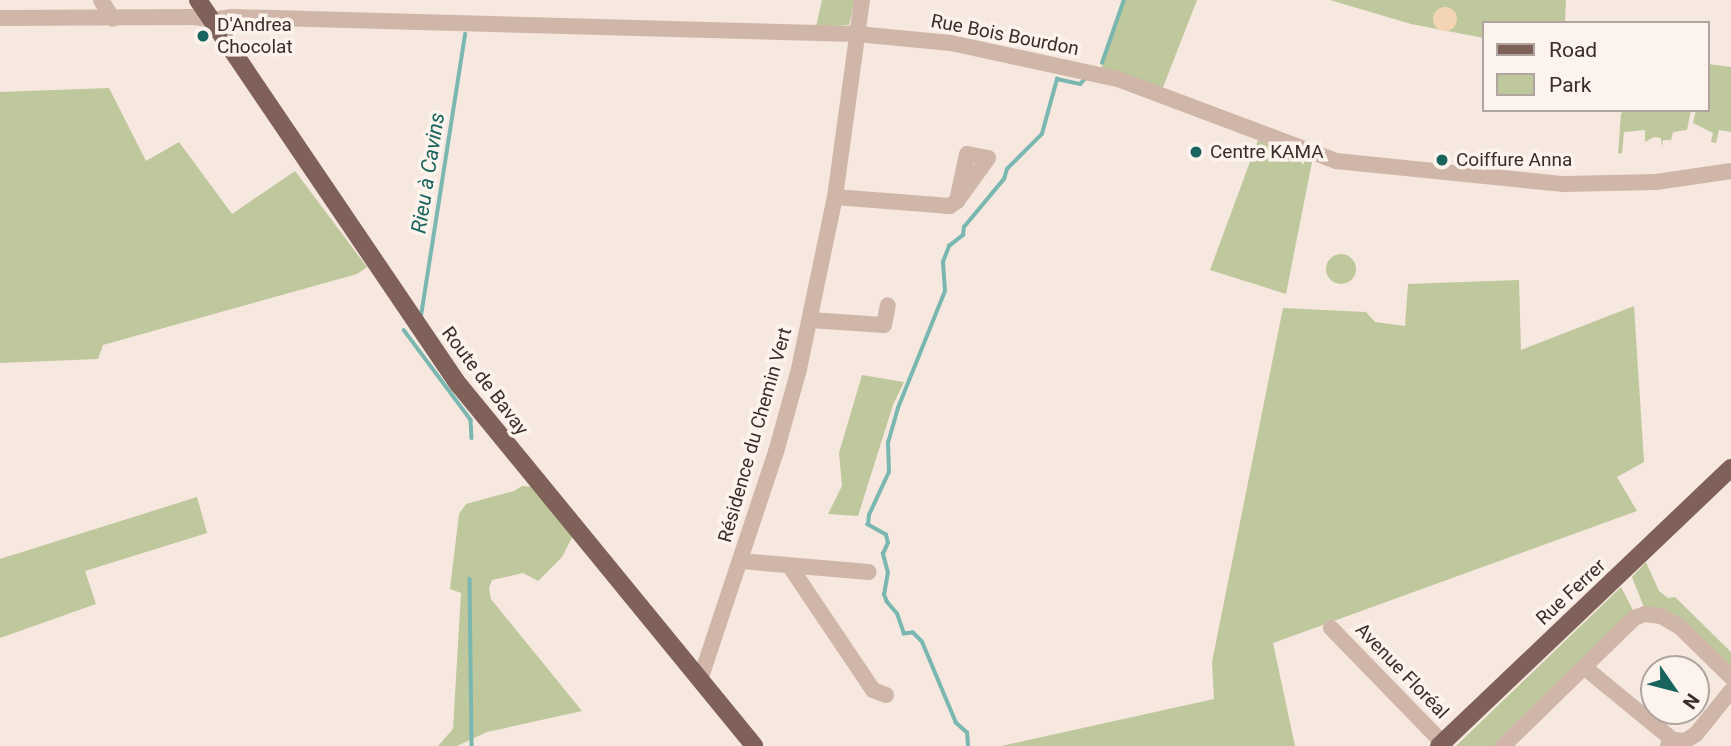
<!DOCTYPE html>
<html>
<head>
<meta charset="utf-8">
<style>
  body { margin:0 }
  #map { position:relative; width:1731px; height:746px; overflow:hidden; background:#f6e8df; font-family:Roboto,sans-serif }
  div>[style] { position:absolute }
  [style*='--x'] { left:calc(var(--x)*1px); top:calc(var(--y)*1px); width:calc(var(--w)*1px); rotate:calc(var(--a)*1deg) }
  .green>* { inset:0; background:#bfc79d }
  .round { border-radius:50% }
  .sand>* { inset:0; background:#f4d5b3 }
  .stream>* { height:3.5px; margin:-1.75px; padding:0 1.75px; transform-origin:1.75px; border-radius:1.75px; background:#7ab7b1 }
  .minor>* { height:16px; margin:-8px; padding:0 8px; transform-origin:8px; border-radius:8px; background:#d0b6a9 }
  .major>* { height:18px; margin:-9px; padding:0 9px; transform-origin:9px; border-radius:9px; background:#806159 }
  .dots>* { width:19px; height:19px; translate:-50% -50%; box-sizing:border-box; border:4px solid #fcf3ed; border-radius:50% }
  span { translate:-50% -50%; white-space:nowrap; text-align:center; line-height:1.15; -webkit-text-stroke:7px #fcf3ed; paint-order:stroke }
  .poi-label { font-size:19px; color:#3c2d29 }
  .left { translate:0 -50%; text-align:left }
  .street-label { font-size:19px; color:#3c2d29 }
  .water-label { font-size:21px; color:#19645e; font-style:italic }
  .legend { position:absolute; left:1482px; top:21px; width:228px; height:91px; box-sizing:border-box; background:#fcf3ed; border:2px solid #afa49f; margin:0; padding:9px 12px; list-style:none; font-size:21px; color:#3c2d29 }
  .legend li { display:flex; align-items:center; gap:14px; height:35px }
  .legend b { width:35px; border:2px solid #afa49f }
  .north { position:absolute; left:1640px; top:655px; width:70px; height:70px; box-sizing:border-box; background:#fcf3ed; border:2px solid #afa49f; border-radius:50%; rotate:125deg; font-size:19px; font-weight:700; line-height:28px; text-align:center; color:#3c2d29 }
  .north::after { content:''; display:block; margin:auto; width:24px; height:32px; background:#19645e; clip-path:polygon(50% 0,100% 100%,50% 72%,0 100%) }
</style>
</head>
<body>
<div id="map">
  <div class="green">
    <i style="clip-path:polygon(822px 0,855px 0,849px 25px,816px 27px)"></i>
    <i style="clip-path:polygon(1124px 0,1197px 0,1160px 95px,1099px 75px)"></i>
    <i style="clip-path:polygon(1330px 0,1566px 0,1565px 23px,1484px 23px,1484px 38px,1411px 24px)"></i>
    <i style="clip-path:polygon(1708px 64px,1731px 67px,1731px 132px,1719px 130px,1716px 143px,1711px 142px,1713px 133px,1693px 123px,1696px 110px,1708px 110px)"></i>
    <i style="clip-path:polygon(109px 88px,146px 161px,179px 142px,232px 214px,295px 171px,367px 267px,357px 274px,103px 345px,98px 359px,0 363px,0 92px)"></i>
    <i style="clip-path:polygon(1624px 110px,1691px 110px,1687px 130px,1673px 132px,1671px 140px,1663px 140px,1662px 147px,1661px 138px,1654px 137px,1645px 142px,1645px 130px,1624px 132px,1622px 153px,1618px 154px,1621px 114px)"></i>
    <i style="clip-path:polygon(1258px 140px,1312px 162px,1286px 294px,1210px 270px)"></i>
    <i class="round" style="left:1326px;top:254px;width:30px;height:30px"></i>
    <i style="clip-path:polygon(1519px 280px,1521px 350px,1634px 306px,1644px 462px,1617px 477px,1637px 511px,1273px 643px,1295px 746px,1001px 746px,1214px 699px,1212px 662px,1283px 308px,1366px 312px,1375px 322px,1405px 326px,1408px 284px)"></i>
    <i style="clip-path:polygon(862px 375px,904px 382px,893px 405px,858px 516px,828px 514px,842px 486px,839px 453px)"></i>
    <i style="clip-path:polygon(522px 486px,540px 487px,576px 530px,562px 557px,538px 581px,523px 573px,492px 580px,489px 588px,491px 599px,582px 711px,487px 732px,457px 746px,438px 746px,453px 729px,461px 593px,450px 589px,459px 514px,466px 504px,514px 491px)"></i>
    <i style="clip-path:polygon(197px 497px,207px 533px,85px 571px,96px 604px,0 638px,0 559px)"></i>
    <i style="clip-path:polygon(1646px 562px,1659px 591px,1668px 598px,1675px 597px,1731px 652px,1731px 673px,1645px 610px,1632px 577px)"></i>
    <i style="clip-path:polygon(1621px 587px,1635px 614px,1498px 746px,1456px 746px)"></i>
  </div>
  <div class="sand">
    <i class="round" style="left:1433px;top:7px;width:24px;height:24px"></i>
  </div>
  <div class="stream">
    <i style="--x:1102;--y:63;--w:67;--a:-70.8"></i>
    <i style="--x:421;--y:316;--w:285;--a:-81.1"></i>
    <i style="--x:404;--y:330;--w:112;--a:53.3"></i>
    <i style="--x:471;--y:420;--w:18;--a:87"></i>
    <i style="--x:470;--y:579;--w:167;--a:89.3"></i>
    <i style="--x:968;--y:746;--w:13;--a:-94"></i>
    <i style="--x:967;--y:733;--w:15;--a:-138"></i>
    <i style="--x:956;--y:723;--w:88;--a:-112.8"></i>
    <i style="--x:922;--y:642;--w:13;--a:-135"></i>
    <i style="--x:913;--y:633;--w:9;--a:174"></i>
    <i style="--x:904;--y:634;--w:21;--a:-109"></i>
    <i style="--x:897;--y:614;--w:16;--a:-130"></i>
    <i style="--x:887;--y:602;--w:8;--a:-113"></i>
    <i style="--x:884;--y:595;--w:22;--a:-80"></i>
    <i style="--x:888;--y:573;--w:20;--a:-105"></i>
    <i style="--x:883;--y:554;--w:12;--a:-66"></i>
    <i style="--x:888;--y:543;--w:8;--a:-104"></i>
    <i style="--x:886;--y:535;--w:21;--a:-151"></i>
    <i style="--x:868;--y:525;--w:10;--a:-84"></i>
    <i style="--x:869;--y:515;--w:47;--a:-65.1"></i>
    <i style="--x:889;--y:472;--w:29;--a:-92"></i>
    <i style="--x:888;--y:443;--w:36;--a:-74"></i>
    <i style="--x:898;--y:408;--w:126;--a:-68.1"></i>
    <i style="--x:945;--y:291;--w:29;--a:-94"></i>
    <i style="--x:943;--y:262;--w:17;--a:-69"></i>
    <i style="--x:949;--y:246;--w:18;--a:-38"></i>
    <i style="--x:963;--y:235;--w:8;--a:-83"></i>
    <i style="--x:964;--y:227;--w:62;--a:-50.2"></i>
    <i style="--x:1004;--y:179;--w:10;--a:-73"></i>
    <i style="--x:1007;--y:169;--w:49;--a:-45"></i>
    <i style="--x:1042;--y:134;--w:57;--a:-74.7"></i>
    <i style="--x:1057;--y:79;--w:24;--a:12"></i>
    <i style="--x:1080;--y:84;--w:7;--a:-45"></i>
  </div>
  <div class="minor">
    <i style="--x:101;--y:0;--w:22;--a:58"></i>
    <i style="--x:0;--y:18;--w:194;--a:-0.3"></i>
    <i style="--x:194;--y:17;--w:18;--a:9"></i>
    <i style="--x:212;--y:20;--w:20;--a:-9"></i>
    <i style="--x:232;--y:17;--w:625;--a:1.56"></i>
    <i style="--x:857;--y:34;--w:94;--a:5.5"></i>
    <i style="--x:951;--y:43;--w:171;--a:12.2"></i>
    <i style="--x:1118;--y:79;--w:233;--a:20.6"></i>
    <i style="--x:1336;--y:161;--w:229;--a:5.8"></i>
    <i style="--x:1564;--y:184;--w:92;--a:-1.2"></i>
    <i style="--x:1656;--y:182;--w:76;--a:-8.3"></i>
    <i style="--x:835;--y:197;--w:115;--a:4.5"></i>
    <i style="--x:950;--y:206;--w:9;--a:-36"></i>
    <i style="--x:957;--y:201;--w:53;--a:-54.2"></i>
    <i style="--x:988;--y:158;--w:21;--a:-169"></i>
    <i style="--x:967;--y:154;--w:48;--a:102"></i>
    <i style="--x:810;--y:320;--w:74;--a:3.9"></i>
    <i style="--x:884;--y:325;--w:20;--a:-79"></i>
    <i style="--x:740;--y:561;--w:129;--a:4.9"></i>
    <i style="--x:791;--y:568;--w:147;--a:56.1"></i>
    <i style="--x:873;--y:690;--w:14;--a:21"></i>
    <i style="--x:1331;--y:628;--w:159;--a:45.8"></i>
    <i style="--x:1584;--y:667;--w:115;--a:39.4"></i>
    <i style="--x:700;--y:680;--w:240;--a:-71.6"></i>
    <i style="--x:776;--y:452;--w:86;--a:-74.5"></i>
    <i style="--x:799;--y:369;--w:176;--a:-78.2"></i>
    <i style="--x:835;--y:197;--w:199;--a:-82.2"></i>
    <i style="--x:1503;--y:746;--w:183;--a:-44.3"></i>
    <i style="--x:1634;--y:618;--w:12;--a:-20"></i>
    <i style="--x:1645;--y:614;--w:16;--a:7"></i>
    <i style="--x:1661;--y:616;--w:22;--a:30"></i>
    <i style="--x:1680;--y:627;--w:71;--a:44.4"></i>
    <i style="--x:1668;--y:746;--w:8;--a:-50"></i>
    <i style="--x:1673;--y:740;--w:12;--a:5"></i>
    <i style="--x:1685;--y:741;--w:13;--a:-32"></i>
    <i style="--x:1696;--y:734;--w:55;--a:-50.9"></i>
  </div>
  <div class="major">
    <i style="--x:198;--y:0;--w:465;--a:55.9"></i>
    <i style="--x:459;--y:385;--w:466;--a:50.7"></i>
    <i style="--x:1439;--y:746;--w:403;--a:-43.6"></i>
  </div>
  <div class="dots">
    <i style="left:203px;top:36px;background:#19645e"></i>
    <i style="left:1196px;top:152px;background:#19645e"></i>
    <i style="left:1442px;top:160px;background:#19645e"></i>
  </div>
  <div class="poi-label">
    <span class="left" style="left:217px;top:36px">D'Andrea<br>Chocolat</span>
    <span class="left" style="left:1210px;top:152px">Centre KAMA</span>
    <span class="left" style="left:1456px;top:160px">Coiffure Anna</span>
  </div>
  <div class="street-label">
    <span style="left:1005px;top:35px;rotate:11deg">Rue Bois Bourdon</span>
    <span style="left:485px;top:381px;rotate:53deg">Route de Bavay</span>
    <span style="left:755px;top:435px;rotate:-74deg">Résidence du Chemin Vert</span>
    <span style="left:1571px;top:592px;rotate:-43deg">Rue Ferrer</span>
    <span style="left:1402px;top:671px;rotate:46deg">Avenue Floréal</span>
  </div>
  <div class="water-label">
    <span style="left:428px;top:173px;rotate:-81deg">Rieu à Cavins</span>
  </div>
  <ul class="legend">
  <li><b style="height:9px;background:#806159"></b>Road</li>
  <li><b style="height:19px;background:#bfc79d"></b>Park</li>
  </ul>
  <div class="north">N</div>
</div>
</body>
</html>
